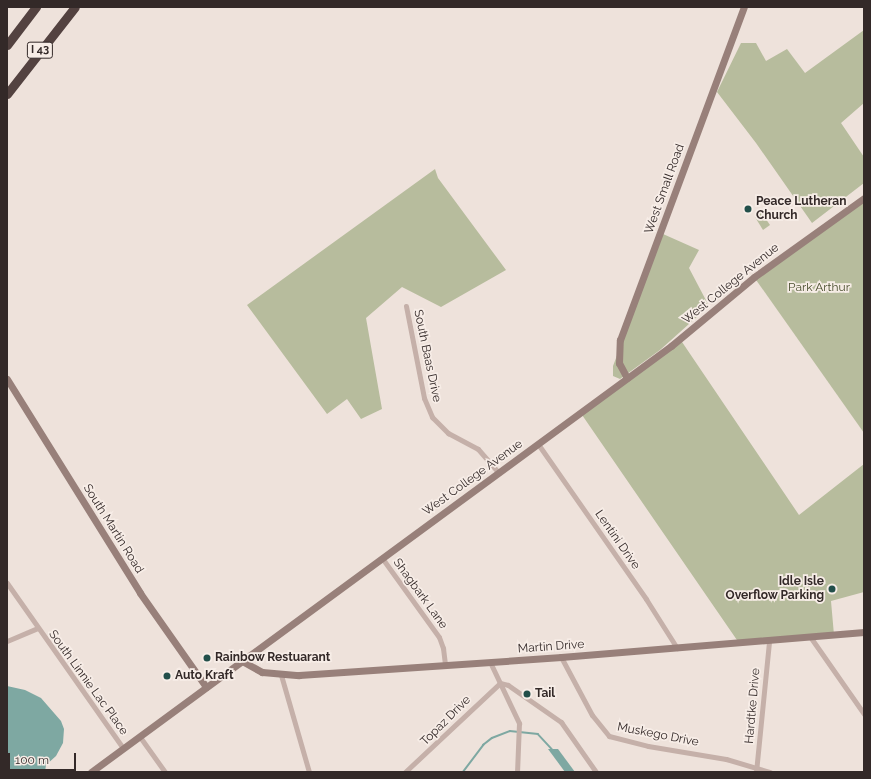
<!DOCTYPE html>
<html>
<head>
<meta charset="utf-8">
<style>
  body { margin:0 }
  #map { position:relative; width:871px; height:779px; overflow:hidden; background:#eee2db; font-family:Raleway,sans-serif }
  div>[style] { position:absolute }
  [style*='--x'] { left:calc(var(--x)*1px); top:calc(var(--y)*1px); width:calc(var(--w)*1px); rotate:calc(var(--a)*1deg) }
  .green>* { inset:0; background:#b7bc9d }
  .water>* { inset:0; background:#7ea8a2 }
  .stream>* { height:1.5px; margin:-0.75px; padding:0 0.75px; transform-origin:0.75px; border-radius:0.75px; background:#7ea8a2 }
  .street>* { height:5px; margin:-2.5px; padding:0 2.5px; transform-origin:2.5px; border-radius:2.5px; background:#c5b0a9 }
  .secondary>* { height:7px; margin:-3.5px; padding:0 3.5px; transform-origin:3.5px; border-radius:3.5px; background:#98807a }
  .highway>* { height:9px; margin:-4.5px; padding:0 4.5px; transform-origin:4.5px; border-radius:4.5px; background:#534240 }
  .dots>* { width:11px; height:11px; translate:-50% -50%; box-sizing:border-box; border:2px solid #f7ede7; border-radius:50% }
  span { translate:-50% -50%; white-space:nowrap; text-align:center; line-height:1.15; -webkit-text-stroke:3.5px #f7ede7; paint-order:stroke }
  .shield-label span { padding:1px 3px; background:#f7ede7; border:1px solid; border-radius:3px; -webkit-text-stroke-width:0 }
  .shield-label { font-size:11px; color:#332928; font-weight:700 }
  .street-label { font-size:12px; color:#332928 }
  .poi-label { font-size:12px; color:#332928; font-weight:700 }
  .left { translate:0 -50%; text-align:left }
  .right { translate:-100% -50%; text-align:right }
  .park-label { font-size:12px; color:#494e2e }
  .frame { position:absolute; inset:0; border:8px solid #332928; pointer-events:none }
  .scale { position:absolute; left:8px; top:753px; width:68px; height:18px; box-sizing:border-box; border:2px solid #332928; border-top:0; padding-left:5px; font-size:12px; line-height:14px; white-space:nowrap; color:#332928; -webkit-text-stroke:3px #f7ede7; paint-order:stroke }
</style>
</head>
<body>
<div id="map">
  <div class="green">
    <i style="clip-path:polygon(864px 30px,864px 103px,841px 123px,864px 157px,864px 183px,812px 223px,756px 143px,717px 92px,741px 43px,756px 43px,766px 61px,787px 49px,805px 73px)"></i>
    <i style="clip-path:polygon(435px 169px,438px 178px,506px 270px,441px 307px,402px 287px,366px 318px,382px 409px,361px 419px,347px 399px,327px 414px,247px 305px)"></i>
    <i style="clip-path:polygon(864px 201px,864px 433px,754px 277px)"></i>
    <i style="clip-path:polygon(761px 212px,770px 225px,763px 230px,755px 217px)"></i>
    <i style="clip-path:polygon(663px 234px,699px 250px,689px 268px,709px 306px,660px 350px,620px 379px,613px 376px,613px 366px)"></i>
    <i style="clip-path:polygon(680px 339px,799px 515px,864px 464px,864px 592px,831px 601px,834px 635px,739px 643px,580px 412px)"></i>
  </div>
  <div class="water">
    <i style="clip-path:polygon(7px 686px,25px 690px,41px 698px,61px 721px,64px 729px,63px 743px,56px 756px,46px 765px,45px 772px,7px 772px)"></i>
    <i style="clip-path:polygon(548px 749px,558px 749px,575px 772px,565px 772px)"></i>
  </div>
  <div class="stream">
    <i style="--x:463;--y:772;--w:34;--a:-53"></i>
    <i style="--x:483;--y:745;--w:11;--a:-38"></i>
    <i style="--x:492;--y:738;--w:19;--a:-21"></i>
    <i style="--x:510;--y:731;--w:28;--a:6"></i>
    <i style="--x:538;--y:734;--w:23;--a:47"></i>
  </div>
  <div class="street">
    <i style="--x:406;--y:306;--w:94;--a:78.9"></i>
    <i style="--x:424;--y:398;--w:21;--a:67"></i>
    <i style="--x:432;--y:417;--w:23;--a:45"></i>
    <i style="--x:448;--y:433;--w:34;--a:28"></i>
    <i style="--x:478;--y:449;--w:32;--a:49"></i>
    <i style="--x:538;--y:444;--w:189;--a:55.1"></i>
    <i style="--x:646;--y:599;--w:58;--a:57.7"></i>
    <i style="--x:382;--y:558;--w:97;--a:54.2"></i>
    <i style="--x:439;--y:637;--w:12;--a:70"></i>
    <i style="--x:443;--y:648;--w:17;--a:83"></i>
    <i style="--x:7;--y:583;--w:202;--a:54.9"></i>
    <i style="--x:811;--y:638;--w:93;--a:55.1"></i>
    <i style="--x:7;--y:641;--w:33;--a:-23"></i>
    <i style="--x:561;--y:657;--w:66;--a:61.9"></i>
    <i style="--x:592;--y:715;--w:27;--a:51"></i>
    <i style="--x:609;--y:736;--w:40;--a:14.4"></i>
    <i style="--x:648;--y:746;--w:79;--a:9.5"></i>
    <i style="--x:726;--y:759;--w:46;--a:16.5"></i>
    <i style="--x:490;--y:662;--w:68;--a:64.6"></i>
    <i style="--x:519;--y:723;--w:49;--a:92.3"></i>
    <i style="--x:281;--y:675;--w:101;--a:73.9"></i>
    <i style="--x:140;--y:737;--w:43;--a:54.5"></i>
    <i style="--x:405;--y:772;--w:130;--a:-43.1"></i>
    <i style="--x:500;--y:683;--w:8;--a:14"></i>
    <i style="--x:508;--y:685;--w:65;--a:34.9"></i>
    <i style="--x:561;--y:722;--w:61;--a:55"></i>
    <i style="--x:756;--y:772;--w:132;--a:-84.3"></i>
  </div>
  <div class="secondary">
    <i style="--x:627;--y:378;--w:17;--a:-118"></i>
    <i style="--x:619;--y:363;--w:23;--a:-88"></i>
    <i style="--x:620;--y:340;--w:355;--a:-69.6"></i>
    <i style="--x:7;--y:379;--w:252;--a:58.1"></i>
    <i style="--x:140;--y:593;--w:115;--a:54.9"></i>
    <i style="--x:242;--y:661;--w:23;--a:29"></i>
    <i style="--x:262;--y:672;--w:37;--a:5"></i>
    <i style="--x:299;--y:675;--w:263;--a:-3.9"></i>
    <i style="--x:561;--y:657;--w:304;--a:-4.7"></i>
    <i style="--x:91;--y:772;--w:720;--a:-36.3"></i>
    <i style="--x:671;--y:346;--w:108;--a:-39.7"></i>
    <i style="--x:754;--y:277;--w:135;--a:-35.7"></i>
  </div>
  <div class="highway">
    <i style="--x:7;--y:45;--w:48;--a:-52.7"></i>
    <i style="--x:7;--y:94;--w:110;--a:-52"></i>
  </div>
  <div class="dots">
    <i style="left:748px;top:209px;background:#224f4a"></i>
    <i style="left:832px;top:589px;background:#224f4a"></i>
    <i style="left:207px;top:658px;background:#224f4a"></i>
    <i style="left:167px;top:676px;background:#224f4a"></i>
    <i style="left:527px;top:694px;background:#224f4a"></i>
  </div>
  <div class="shield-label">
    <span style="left:40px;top:50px">I 43</span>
  </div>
  <div class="street-label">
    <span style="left:665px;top:189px;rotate:-70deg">West Small Road</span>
    <span style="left:731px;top:284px;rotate:-39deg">West College Avenue</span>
    <span style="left:427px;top:356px;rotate:78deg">South Baas Drive</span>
    <span style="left:473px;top:478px;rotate:-36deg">West College Avenue</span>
    <span style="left:113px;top:529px;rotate:58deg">South Martin Road</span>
    <span style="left:617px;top:540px;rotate:55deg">Lentini Drive</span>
    <span style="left:420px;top:594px;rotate:54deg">Shagbark Lane</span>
    <span style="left:551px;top:647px;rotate:-4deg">Martin Drive</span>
    <span style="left:88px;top:683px;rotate:54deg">South Linnie Lac Place</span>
    <span style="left:753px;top:706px;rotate:-85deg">Hardtke Drive</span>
    <span style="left:446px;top:721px;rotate:-45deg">Topaz Drive</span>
    <span style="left:658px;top:735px;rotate:11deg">Muskego Drive</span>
  </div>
  <div class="poi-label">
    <span class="left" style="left:756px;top:209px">Peace Lutheran<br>Church</span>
    <span class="right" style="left:824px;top:589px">Idle Isle<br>Overflow Parking</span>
    <span class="left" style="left:215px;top:658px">Rainbow Restuarant</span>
    <span class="left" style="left:175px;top:676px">Auto Kraft</span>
    <span class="left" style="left:535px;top:694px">Tail</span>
  </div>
  <div class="park-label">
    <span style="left:819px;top:288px">Park Arthur</span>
  </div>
  <div class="frame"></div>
  <div class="scale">100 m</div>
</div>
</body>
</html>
